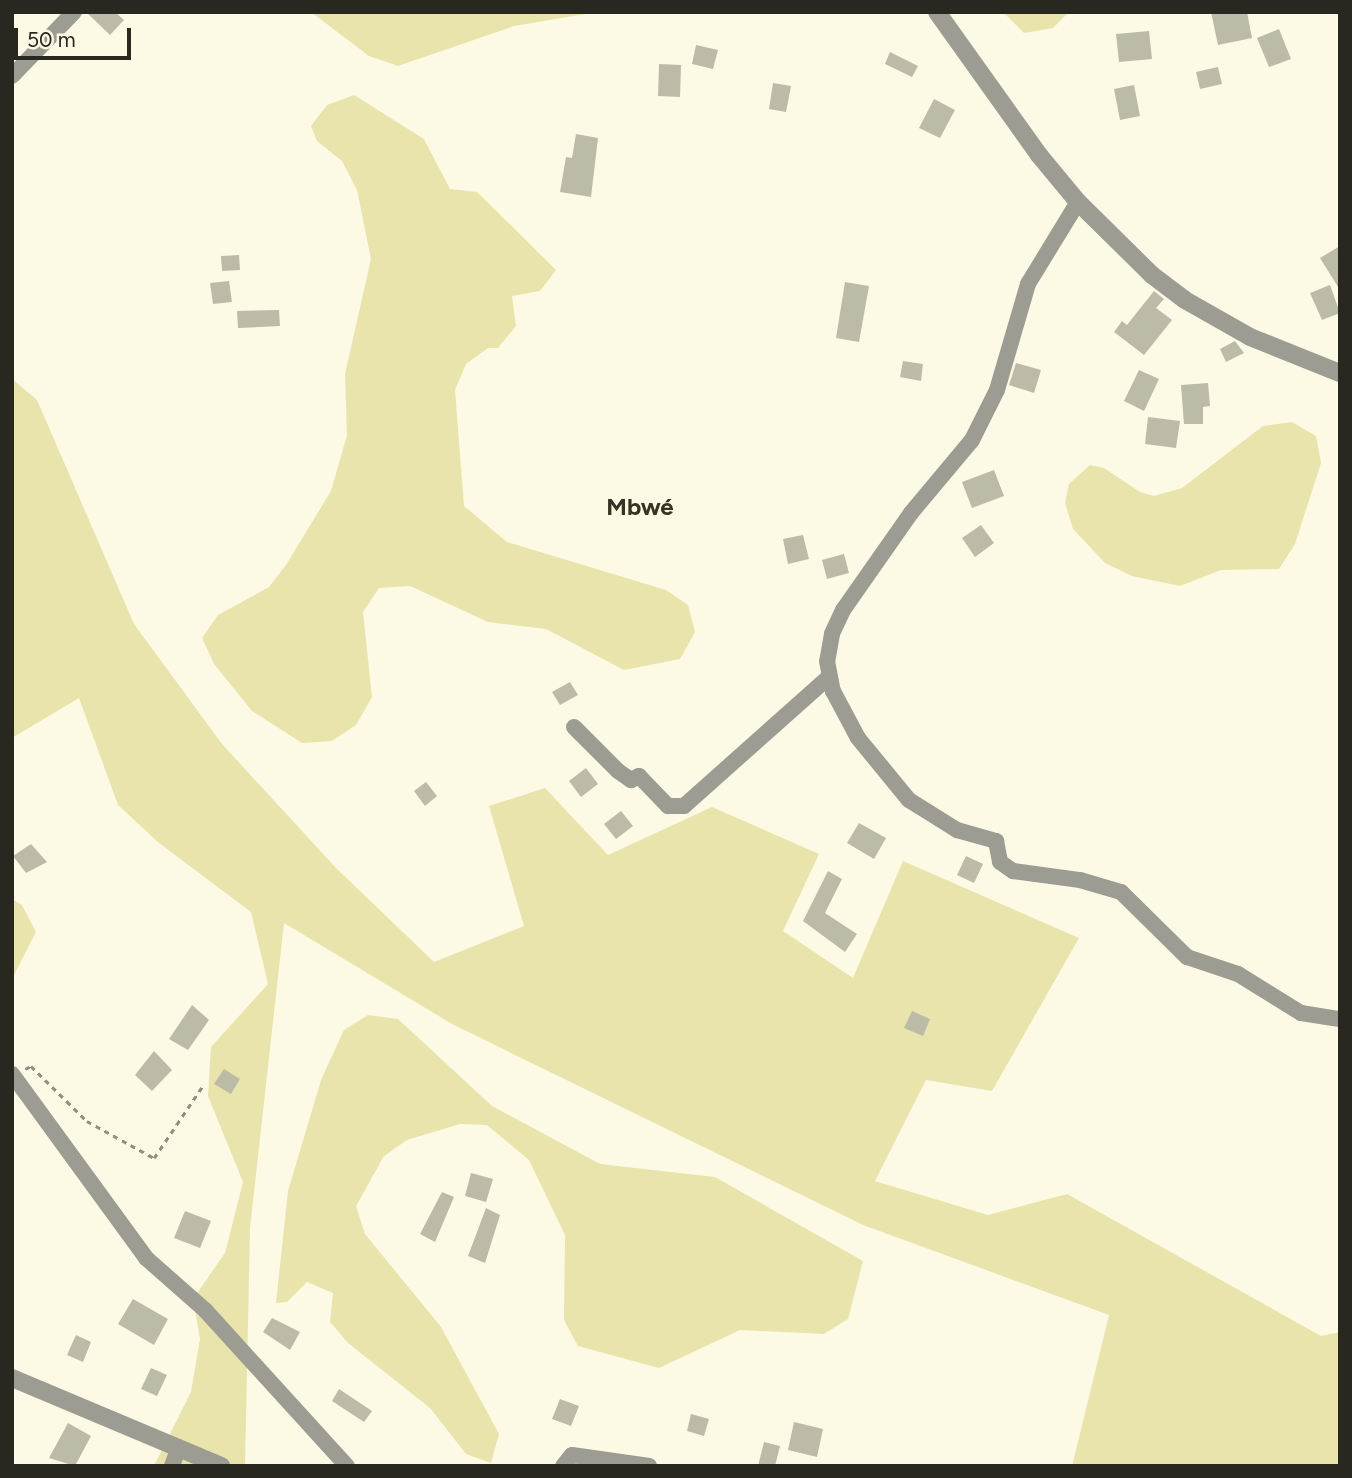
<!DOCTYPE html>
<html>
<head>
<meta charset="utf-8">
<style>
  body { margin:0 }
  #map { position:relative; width:1352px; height:1478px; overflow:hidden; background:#fcfae5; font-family:Figtree,sans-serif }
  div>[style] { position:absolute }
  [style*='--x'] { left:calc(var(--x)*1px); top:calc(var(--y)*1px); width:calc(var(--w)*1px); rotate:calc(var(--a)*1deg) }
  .green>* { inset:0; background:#e9e4ab }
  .building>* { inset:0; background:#bcbba7 }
  .path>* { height:2.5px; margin-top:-1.25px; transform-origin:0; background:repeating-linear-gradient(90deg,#908e80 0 5px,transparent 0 10px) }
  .minor>* { height:16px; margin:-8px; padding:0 8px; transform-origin:8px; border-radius:8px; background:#9c9c93 }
  .tertiary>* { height:18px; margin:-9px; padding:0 9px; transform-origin:9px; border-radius:9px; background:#9c9c93 }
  span { translate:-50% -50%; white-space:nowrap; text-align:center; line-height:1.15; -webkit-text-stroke:6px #fcfae5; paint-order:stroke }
  .quarter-label { font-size:24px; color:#353323; font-weight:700 }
  .frame { position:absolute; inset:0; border:14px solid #282720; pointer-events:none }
  .scale { position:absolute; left:14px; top:28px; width:117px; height:32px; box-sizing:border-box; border:4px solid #282720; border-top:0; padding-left:9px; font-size:21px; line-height:24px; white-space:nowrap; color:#282720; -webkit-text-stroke:5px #fcfae5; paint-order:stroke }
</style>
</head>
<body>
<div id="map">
  <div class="green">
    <i style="clip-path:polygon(311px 12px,597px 12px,514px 26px,398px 66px,369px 56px)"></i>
    <i style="clip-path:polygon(1003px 12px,1069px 12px,1053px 28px,1024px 33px)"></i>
    <i style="clip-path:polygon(354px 95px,424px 139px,450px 189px,477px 192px,556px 270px,540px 291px,512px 296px,516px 326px,498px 348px,488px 348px,466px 364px,455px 390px,464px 506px,507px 542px,666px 590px,688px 605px,695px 632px,680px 659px,624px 670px,546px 629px,488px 622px,410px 586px,379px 588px,363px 612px,372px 697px,356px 725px,332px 741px,302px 743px,252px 711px,214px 664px,202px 638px,218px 615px,269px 587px,286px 565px,331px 491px,347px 435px,345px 374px,371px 259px,357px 190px,342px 161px,317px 141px,311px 126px,327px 105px)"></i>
    <i style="clip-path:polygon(12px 379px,37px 400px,134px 624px,222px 744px,336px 868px,434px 962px,524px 926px,489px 806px,545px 788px,608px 855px,712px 807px,819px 854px,783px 931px,853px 978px,903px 861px,1079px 938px,992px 1091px,926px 1080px,875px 1181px,988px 1215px,1067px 1194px,1321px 1336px,1340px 1332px,1340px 1466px,1072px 1466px,1109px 1315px,863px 1225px,452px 1024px,284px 923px,250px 1228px,245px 1466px,154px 1466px,191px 1392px,200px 1339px,193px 1299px,225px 1253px,243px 1182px,208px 1096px,211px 1047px,268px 984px,251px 912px,159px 843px,118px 805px,79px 698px,12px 738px)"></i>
    <i style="clip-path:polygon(1292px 422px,1316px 436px,1321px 463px,1295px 544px,1279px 569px,1221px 570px,1180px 586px,1132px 576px,1105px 563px,1073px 529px,1065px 503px,1069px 484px,1090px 465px,1104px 468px,1140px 492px,1154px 496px,1182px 488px,1263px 426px)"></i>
    <i style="clip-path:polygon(12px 899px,22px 905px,36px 932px,12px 979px)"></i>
    <i style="clip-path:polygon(368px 1015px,398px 1019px,492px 1106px,600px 1164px,715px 1177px,863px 1261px,848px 1319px,824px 1334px,740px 1330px,659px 1368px,578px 1346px,564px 1320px,565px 1235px,529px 1160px,487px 1125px,460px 1124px,407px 1140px,384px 1156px,356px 1206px,365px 1234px,441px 1327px,499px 1434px,491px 1463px,466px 1454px,430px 1408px,348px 1343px,330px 1322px,333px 1293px,307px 1282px,287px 1302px,276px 1303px,288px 1191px,321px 1080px,344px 1030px)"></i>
  </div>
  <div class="building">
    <i style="clip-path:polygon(86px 12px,115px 12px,124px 20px,110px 35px)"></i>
    <i style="clip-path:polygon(1211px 12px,1247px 12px,1252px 38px,1218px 45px)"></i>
    <i style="clip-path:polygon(1279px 29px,1291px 59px,1269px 67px,1257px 38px)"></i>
    <i style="clip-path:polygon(1149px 31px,1152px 59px,1119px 62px,1116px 34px)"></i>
    <i style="clip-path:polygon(696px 45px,718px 50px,713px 69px,692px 64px)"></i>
    <i style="clip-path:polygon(890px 52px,918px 66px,912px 77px,885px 64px)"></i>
    <i style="clip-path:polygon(659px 64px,681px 65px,680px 97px,658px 96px)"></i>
    <i style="clip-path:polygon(1218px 67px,1222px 84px,1200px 89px,1196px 72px)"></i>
    <i style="clip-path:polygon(773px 83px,791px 86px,786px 112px,769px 109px)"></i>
    <i style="clip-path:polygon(1134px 85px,1140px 116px,1120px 120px,1114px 89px)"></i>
    <i style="clip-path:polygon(934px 99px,955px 110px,940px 138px,919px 128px)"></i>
    <i style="clip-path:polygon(576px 134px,598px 138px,591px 197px,560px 192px,566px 157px,572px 158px)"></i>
    <i style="clip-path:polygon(1340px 246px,1340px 290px,1320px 258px)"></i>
    <i style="clip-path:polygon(239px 255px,240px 270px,222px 271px,221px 256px)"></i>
    <i style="clip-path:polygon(229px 281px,232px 302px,213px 304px,210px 283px)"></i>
    <i style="clip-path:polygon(845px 282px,869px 286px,859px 342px,836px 338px)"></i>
    <i style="clip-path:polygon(1330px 285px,1340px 313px,1322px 320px,1310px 293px)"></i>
    <i style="clip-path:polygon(1154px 291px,1164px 299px,1156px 308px,1172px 320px,1144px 355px,1114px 332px,1122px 321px,1127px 325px)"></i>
    <i style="clip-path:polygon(279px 310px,280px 326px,238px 328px,237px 311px)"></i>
    <i style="clip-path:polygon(1235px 341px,1244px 353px,1226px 362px,1220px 349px)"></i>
    <i style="clip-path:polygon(903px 361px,923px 364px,921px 381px,900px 377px)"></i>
    <i style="clip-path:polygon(1016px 363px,1041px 370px,1034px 393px,1009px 385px)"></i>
    <i style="clip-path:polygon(1139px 370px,1159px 379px,1144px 411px,1124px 401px)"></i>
    <i style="clip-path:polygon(1208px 383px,1210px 406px,1203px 407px,1203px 424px,1184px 424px,1181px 385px)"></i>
    <i style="clip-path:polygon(1148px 417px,1180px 421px,1176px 448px,1145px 444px)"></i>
    <i style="clip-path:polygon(994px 470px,1004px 496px,972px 508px,962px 482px)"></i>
    <i style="clip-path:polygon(981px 525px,994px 543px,975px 557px,962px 538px)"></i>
    <i style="clip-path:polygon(803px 535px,809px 559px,788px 564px,783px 539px)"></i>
    <i style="clip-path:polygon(844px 554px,849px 573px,827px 579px,822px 560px)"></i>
    <i style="clip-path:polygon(570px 682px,578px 695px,560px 705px,552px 692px)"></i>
    <i style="clip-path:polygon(586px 768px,598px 784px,581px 797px,569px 781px)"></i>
    <i style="clip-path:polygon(426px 782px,437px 796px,425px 806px,414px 791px)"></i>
    <i style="clip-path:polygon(621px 811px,633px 826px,616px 839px,604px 824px)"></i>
    <i style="clip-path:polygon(859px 823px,886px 838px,874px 859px,847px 843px)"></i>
    <i style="clip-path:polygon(31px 844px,47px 862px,26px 873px,13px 856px)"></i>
    <i style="clip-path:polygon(966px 856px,983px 864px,974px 883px,957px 875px)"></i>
    <i style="clip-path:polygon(828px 871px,842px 879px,825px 913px,857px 934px,845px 952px,803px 921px)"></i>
    <i style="clip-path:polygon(192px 1005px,209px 1020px,188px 1050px,169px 1039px)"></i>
    <i style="clip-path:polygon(912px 1011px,930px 1019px,923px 1036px,904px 1028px)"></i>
    <i style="clip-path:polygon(154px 1051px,172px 1070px,152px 1091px,135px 1075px)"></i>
    <i style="clip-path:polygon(224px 1069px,240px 1079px,231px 1094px,214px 1084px)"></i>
    <i style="clip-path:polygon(471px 1173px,493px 1179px,486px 1202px,465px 1196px)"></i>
    <i style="clip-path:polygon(442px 1192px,454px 1197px,435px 1242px,420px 1234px)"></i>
    <i style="clip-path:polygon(486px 1208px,500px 1215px,485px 1263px,468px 1256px)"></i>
    <i style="clip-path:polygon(185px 1211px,211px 1221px,200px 1248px,174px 1238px)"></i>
    <i style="clip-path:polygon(133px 1299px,168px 1319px,154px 1345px,118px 1324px)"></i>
    <i style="clip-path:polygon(272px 1318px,300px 1332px,290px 1350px,263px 1332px)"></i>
    <i style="clip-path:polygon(76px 1335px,91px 1342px,83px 1362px,67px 1355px)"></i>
    <i style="clip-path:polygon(151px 1368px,167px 1375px,157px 1396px,141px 1389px)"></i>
    <i style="clip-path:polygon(339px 1389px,372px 1411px,364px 1422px,332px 1401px)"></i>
    <i style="clip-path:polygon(560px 1399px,579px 1406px,571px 1426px,552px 1419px)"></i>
    <i style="clip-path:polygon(691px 1414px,709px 1419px,704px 1436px,687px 1431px)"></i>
    <i style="clip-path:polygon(794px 1422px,823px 1429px,817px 1457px,788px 1450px)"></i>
    <i style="clip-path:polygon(68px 1423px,91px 1436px,75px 1466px,49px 1458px)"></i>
    <i style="clip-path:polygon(764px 1442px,780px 1446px,775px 1466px,758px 1466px)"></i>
  </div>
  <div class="path">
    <i style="--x:25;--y:1069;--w:7;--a:-27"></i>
    <i style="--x:31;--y:1066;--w:78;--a:44.5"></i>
    <i style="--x:87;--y:1121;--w:77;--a:28.9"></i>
    <i style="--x:154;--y:1158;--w:89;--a:-56"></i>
  </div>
  <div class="minor">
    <i style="--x:12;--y:76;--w:89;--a:-45.9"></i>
    <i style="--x:1078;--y:202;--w:96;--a:121.4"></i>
    <i style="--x:1028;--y:284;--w:110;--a:106.3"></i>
    <i style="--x:997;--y:390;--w:56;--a:116.6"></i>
    <i style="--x:972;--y:440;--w:95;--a:129.9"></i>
    <i style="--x:911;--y:513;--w:118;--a:125"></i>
    <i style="--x:843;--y:610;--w:26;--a:115"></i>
    <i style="--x:832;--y:634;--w:27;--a:100"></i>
    <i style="--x:827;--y:661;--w:31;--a:79"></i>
    <i style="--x:833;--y:691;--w:53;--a:62"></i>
    <i style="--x:858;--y:738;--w:80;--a:50.6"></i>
    <i style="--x:909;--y:800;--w:57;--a:32"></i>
    <i style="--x:957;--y:830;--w:41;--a:15.8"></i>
    <i style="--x:996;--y:841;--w:21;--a:79"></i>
    <i style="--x:1000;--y:862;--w:16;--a:35"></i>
    <i style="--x:1013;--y:871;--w:68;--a:7.7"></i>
    <i style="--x:1080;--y:880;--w:43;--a:16.3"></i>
    <i style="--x:1121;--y:892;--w:93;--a:44.6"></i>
    <i style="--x:1187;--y:957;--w:54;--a:18.4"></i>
    <i style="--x:1238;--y:974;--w:74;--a:31.8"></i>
    <i style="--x:1301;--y:1013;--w:39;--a:9"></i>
    <i style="--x:574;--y:727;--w:62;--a:45"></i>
    <i style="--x:618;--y:771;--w:16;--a:35"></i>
    <i style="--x:631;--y:780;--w:9;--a:-27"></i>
    <i style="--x:639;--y:776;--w:42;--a:46"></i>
    <i style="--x:668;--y:806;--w:16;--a:0"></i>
    <i style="--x:684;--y:806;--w:194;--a:-41.7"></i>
    <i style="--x:12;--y:1074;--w:228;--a:53.9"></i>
    <i style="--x:146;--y:1258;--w:79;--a:41.4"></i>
    <i style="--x:205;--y:1310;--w:211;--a:47.7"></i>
    <i style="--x:172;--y:1466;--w:20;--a:-70"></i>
    <i style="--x:563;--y:1466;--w:14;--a:-51"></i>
    <i style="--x:572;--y:1455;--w:78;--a:8.1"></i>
  </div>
  <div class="tertiary">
    <i style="--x:937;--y:12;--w:176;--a:54.5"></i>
    <i style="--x:1039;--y:155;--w:61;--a:50.3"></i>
    <i style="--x:1078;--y:202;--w:104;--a:44.6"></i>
    <i style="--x:1152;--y:275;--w:41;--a:37.1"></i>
    <i style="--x:1185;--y:300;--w:75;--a:29.6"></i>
    <i style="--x:1250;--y:337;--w:97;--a:21.8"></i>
    <i style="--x:12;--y:1378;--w:227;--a:22.8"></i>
  </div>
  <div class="quarter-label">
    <span style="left:640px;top:507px">Mbwé</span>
  </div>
  <div class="frame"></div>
  <div class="scale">50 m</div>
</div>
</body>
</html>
